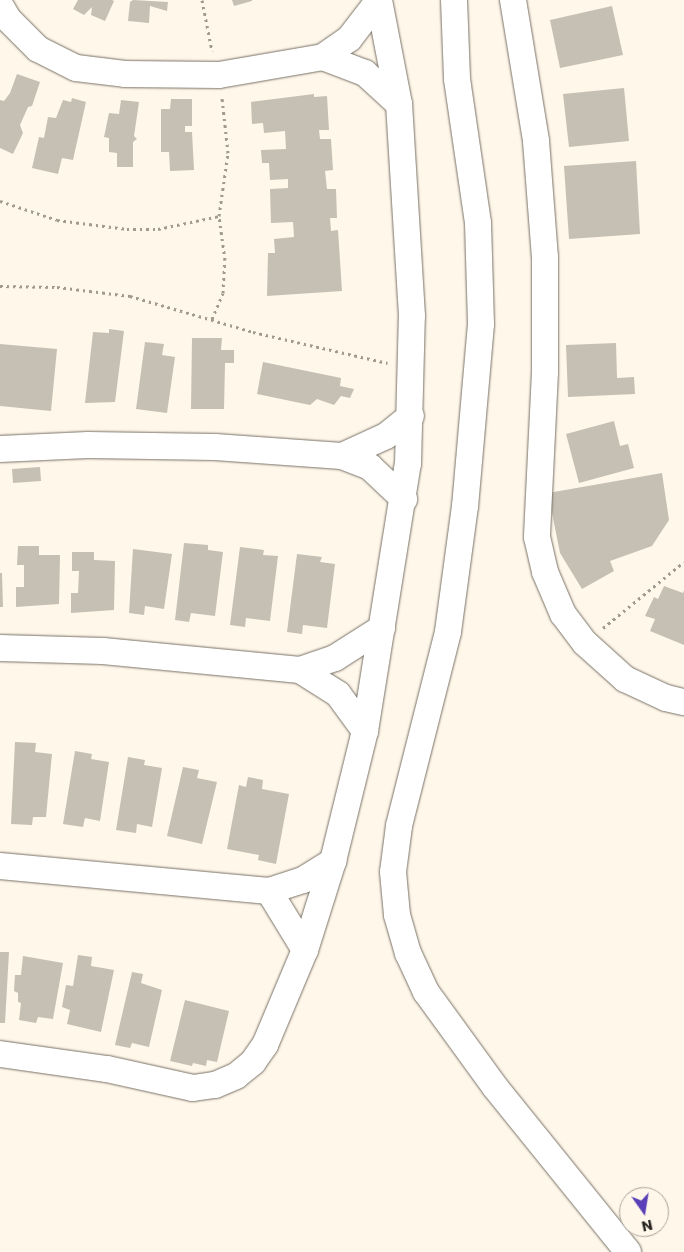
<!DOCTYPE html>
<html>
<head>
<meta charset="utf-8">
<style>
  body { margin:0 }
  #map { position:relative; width:684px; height:1252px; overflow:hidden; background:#fff7ea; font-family:Poppins,sans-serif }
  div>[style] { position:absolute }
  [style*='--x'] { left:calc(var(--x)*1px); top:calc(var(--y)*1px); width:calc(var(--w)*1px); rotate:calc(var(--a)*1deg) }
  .building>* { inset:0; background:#c6bfb3 }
  .path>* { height:3px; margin-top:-1.5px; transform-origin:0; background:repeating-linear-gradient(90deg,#a09a91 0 2.5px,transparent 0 6.5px) }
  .roads { filter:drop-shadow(0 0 1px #787166) drop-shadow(0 0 1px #787166) }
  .minor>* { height:26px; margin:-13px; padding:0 13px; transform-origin:13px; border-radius:13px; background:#fff }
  span { translate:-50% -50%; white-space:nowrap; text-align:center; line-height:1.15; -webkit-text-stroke:4px #fff7ea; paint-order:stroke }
  .north { position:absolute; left:619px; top:1187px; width:50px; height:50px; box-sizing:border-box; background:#fff7ea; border:1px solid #a9a39a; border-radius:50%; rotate:167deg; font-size:14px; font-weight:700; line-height:20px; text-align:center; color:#292622 }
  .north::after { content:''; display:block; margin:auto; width:18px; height:22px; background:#5940b8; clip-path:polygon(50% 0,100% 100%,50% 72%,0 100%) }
</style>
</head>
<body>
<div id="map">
  <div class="building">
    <i style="clip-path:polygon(78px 0,112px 0,114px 1px,105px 21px,91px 15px,92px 7px,84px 15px,73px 9px)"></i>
    <i style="clip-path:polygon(133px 0,168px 2px,167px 11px,150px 6px,149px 23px,128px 21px,130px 2px)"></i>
    <i style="clip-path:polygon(232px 0,252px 0,252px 1px,234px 6px)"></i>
    <i style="clip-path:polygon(612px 6px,623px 55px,560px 68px,550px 20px)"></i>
    <i style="clip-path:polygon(17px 74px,40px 82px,32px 106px,28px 107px,20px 125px,23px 133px,13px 154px,0 148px,0 100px,4px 101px,10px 93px)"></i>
    <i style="clip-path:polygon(624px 88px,629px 141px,569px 147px,563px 94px)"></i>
    <i style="clip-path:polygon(314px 94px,314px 97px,327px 96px,329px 130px,319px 130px,320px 139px,331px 139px,333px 170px,325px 171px,327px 189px,336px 189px,337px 218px,330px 218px,331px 231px,338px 230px,342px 291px,267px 296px,268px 253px,275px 253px,274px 239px,294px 237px,293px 222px,271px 223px,270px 189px,288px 188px,288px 179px,270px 180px,269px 163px,262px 163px,261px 150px,286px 149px,285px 131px,264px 133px,263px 123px,252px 124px,251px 102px)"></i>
    <i style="clip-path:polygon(72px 98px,86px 102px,73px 160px,62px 158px,58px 174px,32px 168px,39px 137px,44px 138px,48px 117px,56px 118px,63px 100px,71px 102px)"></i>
    <i style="clip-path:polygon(171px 99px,192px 99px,192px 126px,185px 126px,185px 132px,192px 132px,194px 170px,170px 171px,169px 152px,161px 152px,161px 109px,170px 109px)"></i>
    <i style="clip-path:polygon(121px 100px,139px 102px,134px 136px,137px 139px,133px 142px,133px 167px,117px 167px,117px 153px,109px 152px,109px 138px,104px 137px,109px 113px,119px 114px)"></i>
    <i style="clip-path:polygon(636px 161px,640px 234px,569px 239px,564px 166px)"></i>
    <i style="clip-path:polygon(109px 329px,124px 331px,115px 402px,85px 403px,93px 332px,109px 333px)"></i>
    <i style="clip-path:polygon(192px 338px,222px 338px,221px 350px,234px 350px,234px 363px,225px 363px,224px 409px,191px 409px)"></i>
    <i style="clip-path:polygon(145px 342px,164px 344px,162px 355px,175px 357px,167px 413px,136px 409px)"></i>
    <i style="clip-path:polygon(616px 343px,617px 378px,634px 377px,635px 394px,568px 397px,566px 345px)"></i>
    <i style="clip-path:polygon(0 344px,57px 349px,51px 411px,0 406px)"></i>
    <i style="clip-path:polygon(263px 362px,341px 378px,340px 386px,354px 389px,350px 398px,341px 396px,334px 405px,317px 399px,310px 405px,257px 394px)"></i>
    <i style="clip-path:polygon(614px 421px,620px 446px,628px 444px,634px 468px,579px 483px,566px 434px)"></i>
    <i style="clip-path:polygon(40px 467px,41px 481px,13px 483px,12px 469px)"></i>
    <i style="clip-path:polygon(662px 473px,669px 520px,652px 546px,610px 561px,614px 571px,582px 589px,560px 553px,548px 493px)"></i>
    <i style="clip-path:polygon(184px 543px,208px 545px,208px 550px,223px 552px,215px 616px,191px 613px,189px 622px,175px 620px)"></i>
    <i style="clip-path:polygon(18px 546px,39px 546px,39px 555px,60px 555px,59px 604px,16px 607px,16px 587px,24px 587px,24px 565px,17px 565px)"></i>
    <i style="clip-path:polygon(240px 547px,264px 550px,263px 555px,278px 556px,270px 621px,246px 618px,245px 627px,230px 625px)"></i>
    <i style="clip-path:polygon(133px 549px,172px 554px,164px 609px,145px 606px,144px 615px,129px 613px)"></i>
    <i style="clip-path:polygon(72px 552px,94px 552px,94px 560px,115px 561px,114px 610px,71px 613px,71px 593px,78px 593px,79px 571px,72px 571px)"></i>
    <i style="clip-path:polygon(297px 554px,322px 557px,320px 562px,335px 564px,327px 628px,303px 625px,302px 634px,287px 632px)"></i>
    <i style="clip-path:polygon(0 573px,2px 573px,3px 607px,0 607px)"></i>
    <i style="clip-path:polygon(664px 586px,683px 593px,684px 590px,684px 645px,650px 631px,655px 619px,645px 616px,654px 597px,658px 599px)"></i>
    <i style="clip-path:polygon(15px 742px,36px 743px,35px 752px,52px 754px,46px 817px,33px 817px,32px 825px,11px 824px)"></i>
    <i style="clip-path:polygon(75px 751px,92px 754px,91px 759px,109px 762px,100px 821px,85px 818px,83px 827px,63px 824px)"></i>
    <i style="clip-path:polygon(128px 757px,145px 760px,144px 765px,162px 768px,152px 827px,137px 824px,136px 833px,116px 830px)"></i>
    <i style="clip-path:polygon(183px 767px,199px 770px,197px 778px,217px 782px,202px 844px,167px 836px)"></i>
    <i style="clip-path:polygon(248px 777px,263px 780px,262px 789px,289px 794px,276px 864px,258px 860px,259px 855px,227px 849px,239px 785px,246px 787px)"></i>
    <i style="clip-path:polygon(0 952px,9px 952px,5px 1023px,0 1023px)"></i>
    <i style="clip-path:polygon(78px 955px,92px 957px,91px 966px,114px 970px,101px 1032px,67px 1024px,70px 1010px,62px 1007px,66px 985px,73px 986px)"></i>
    <i style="clip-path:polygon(23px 956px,63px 963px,53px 1019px,38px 1017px,36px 1023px,19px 1020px,21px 1003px,18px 1002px,18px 993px,14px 991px,15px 975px,21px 975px)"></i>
    <i style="clip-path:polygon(132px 972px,143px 974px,141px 983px,162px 990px,149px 1047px,132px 1043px,130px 1048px,115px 1045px)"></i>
    <i style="clip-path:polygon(185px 1000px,229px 1011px,217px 1062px,207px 1060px,206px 1066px,193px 1063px,192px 1066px,170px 1061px)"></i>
  </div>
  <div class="path">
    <i style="--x:202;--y:0;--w:52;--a:78.9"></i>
    <i style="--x:0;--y:201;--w:60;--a:18.4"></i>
    <i style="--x:57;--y:220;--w:71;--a:7.3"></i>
    <i style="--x:127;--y:229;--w:31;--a:0"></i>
    <i style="--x:158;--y:229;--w:62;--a:-12"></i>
    <i style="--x:0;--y:286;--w:57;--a:1"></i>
    <i style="--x:57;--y:287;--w:74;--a:7"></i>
    <i style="--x:130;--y:296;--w:128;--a:16.3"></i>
    <i style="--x:253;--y:332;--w:138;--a:13"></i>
    <i style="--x:212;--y:319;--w:28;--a:-67"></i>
    <i style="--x:223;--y:293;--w:33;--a:-87"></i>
    <i style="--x:225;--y:260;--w:44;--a:-97.8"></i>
    <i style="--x:219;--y:216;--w:64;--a:-81.9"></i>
    <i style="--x:228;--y:153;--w:55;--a:-96.2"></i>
    <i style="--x:603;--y:628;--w:104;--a:-39.2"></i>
  </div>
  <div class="roads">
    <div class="minor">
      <i style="--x:454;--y:0;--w:79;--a:87.8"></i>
      <i style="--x:457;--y:79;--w:146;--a:81.7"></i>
      <i style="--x:478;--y:223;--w:101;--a:88.3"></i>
      <i style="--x:481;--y:324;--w:183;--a:95"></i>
      <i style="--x:465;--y:506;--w:127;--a:97.7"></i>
      <i style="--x:448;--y:632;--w:200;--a:104.2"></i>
      <i style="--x:399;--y:826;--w:46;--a:97.4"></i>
      <i style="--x:393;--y:872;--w:43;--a:84.7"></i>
      <i style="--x:397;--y:915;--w:40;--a:74"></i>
      <i style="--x:408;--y:953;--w:43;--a:65.2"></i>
      <i style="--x:426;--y:992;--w:117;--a:54"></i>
      <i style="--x:495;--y:1087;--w:212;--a:51.1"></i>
      <i style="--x:513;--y:0;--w:143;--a:80.7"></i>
      <i style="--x:536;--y:141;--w:116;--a:85.6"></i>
      <i style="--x:545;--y:257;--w:115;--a:90"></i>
      <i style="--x:545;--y:372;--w:165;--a:92.8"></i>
      <i style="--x:537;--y:537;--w:36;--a:77"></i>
      <i style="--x:545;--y:572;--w:46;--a:66.8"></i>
      <i style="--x:563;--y:614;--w:36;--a:53"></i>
      <i style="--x:585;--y:643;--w:54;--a:42"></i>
      <i style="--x:625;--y:679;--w:45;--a:24.9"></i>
      <i style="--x:666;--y:698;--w:18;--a:13"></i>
      <i style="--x:0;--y:5;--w:16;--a:60"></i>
      <i style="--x:8;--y:19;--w:42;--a:45"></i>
      <i style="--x:38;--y:49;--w:42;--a:26.6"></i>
      <i style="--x:76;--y:68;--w:49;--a:7"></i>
      <i style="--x:125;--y:74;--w:94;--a:0.6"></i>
      <i style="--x:219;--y:75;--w:106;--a:-9.8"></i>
      <i style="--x:323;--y:57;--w:32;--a:-35"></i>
      <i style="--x:349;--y:39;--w:49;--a:-52.4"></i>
      <i style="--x:323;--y:57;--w:45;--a:20.9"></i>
      <i style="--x:365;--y:73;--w:46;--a:42.4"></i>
      <i style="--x:0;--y:449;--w:88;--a:-2.6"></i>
      <i style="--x:88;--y:445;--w:127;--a:0.9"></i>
      <i style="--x:215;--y:447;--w:127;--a:4.1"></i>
      <i style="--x:342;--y:456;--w:30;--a:21"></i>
      <i style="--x:370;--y:467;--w:47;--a:43.3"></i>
      <i style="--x:342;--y:456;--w:48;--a:-24.4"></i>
      <i style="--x:386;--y:436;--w:32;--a:-39"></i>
      <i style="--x:0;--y:648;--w:103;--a:1.7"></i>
      <i style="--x:103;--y:651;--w:198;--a:5.5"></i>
      <i style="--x:300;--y:670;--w:45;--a:32.3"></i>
      <i style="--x:338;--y:694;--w:46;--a:53.9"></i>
      <i style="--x:300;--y:670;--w:37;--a:-19"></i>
      <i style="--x:335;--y:658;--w:56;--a:-32.6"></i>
      <i style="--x:0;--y:866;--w:270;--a:5.3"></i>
      <i style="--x:269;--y:891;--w:36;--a:-18"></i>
      <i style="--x:303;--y:880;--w:36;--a:-32"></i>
      <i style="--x:269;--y:891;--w:69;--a:58.6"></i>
      <i style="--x:0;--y:1054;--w:108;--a:8"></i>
      <i style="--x:107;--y:1069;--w:88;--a:12.5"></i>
      <i style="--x:193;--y:1088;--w:22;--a:-8"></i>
      <i style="--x:215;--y:1085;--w:23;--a:-23"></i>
      <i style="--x:236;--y:1076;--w:22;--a:-39"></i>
      <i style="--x:253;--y:1062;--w:21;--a:-55"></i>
      <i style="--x:265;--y:1045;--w:103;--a:-67.2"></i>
      <i style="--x:305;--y:950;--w:93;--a:-72.5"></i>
      <i style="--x:333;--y:861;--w:134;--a:-76.2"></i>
      <i style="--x:365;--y:731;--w:270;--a:-80.9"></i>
      <i style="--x:408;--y:464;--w:148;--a:-88.5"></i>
      <i style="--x:412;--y:316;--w:212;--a:-93.5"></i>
      <i style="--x:399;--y:104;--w:106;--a:-100.9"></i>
    </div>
  </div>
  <div class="north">N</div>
</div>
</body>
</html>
